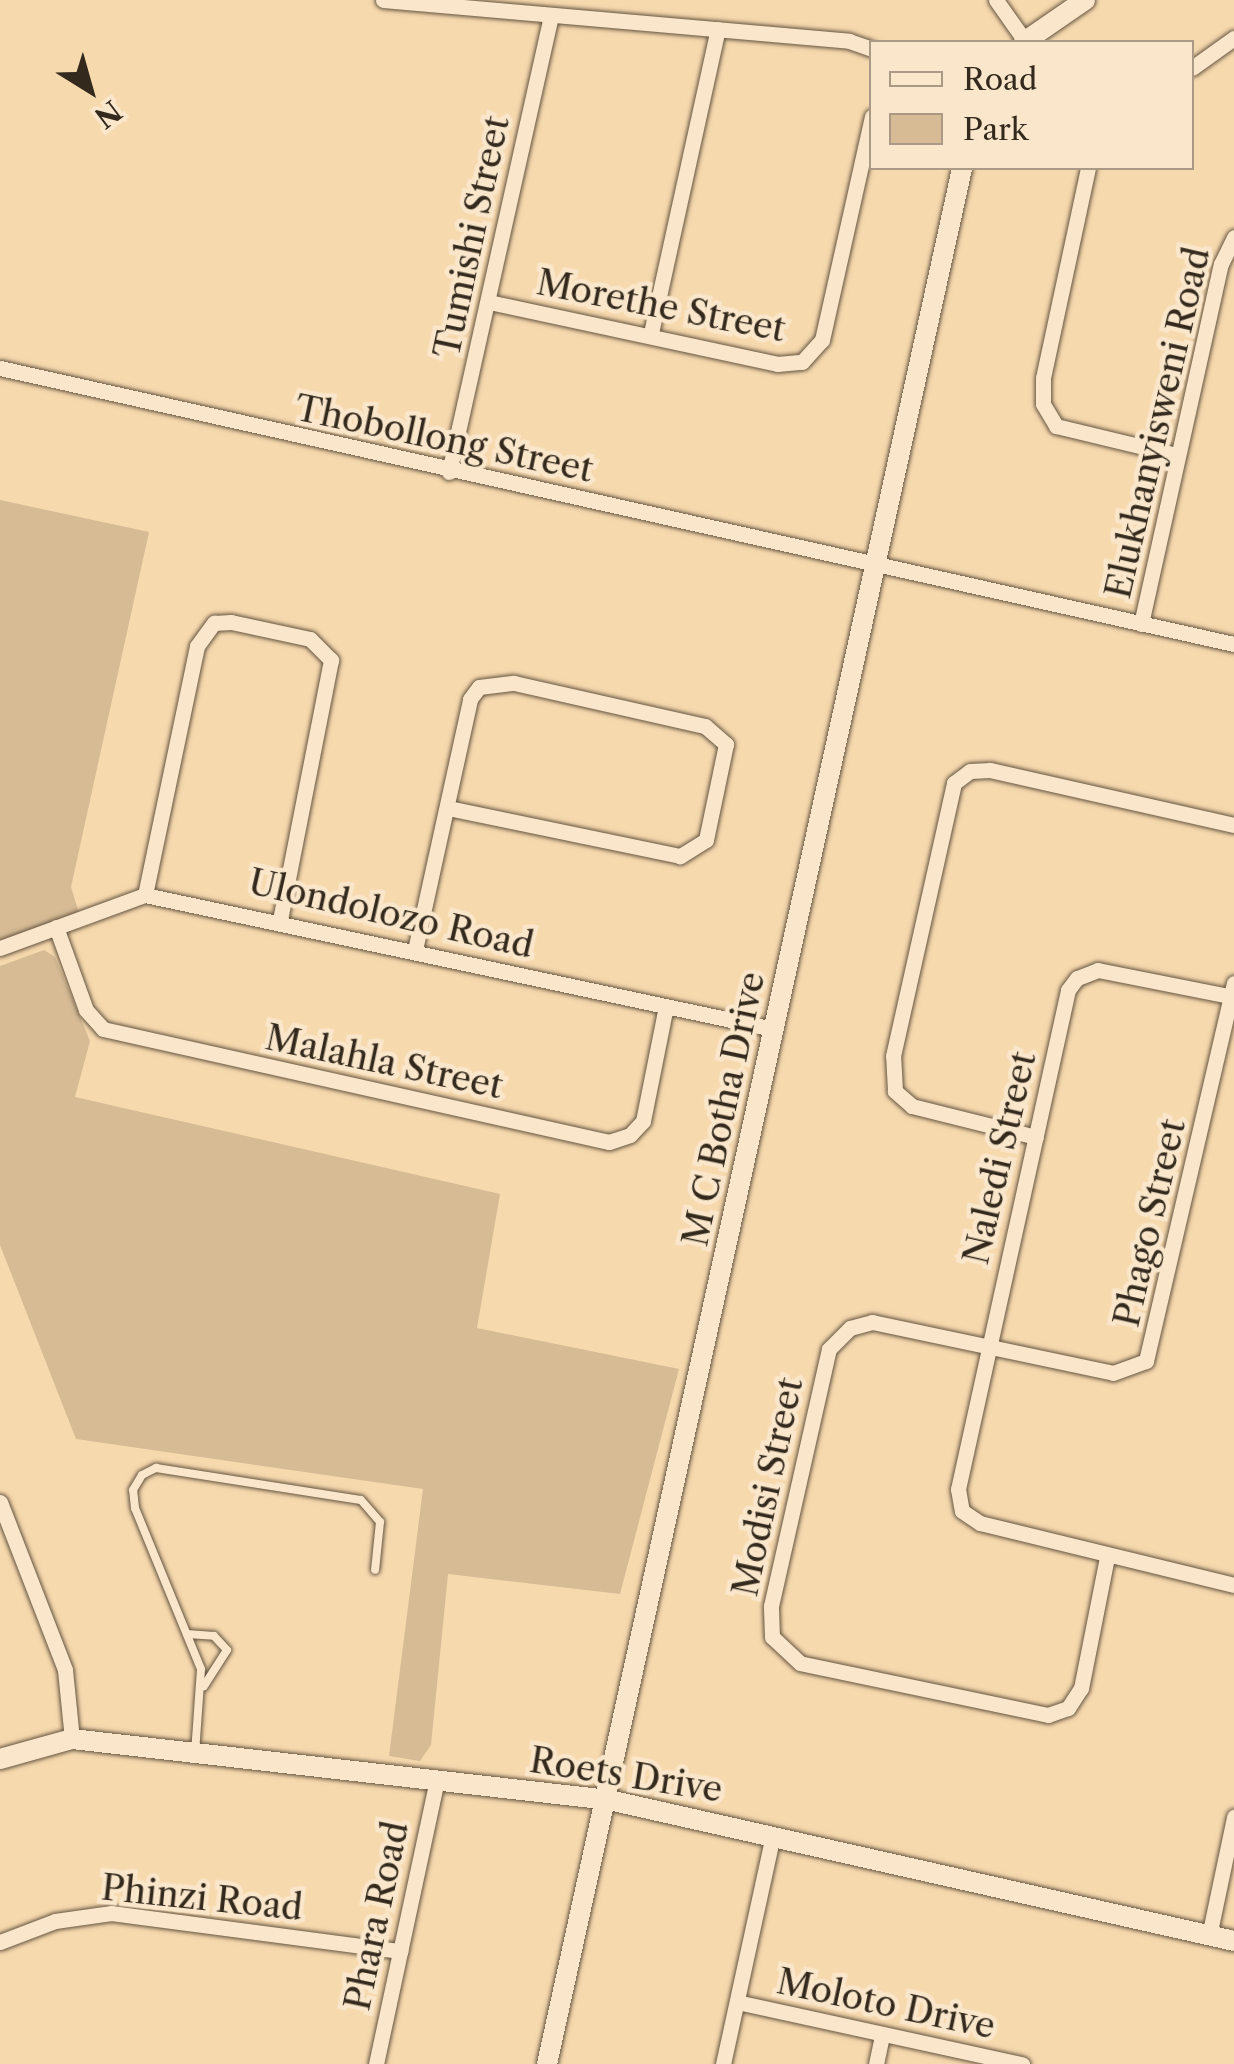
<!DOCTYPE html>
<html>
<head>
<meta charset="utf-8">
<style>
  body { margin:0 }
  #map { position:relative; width:1234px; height:2064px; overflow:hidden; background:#f7d9ae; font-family:"Libre Caslon Text",serif }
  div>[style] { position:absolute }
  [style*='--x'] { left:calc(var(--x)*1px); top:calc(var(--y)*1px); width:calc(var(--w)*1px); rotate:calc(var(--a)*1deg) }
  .green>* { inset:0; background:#d6bb95 }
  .roads { filter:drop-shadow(0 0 2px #645541) drop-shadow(0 0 2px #645541) }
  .service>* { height:8px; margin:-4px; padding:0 4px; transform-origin:4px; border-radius:4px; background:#fae6ca }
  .minor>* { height:15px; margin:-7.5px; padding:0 7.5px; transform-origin:7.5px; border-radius:7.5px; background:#fae6ca }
  .tertiary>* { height:20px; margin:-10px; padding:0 10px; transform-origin:10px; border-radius:10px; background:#fae6ca }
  span { translate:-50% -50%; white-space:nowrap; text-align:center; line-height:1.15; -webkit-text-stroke:9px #fae6ca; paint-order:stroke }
  .street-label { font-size:35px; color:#33291d }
  .legend { position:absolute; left:869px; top:40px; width:325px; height:130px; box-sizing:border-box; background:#fae6ca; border:2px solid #aa9a85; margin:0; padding:12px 18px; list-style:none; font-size:30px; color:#33291d }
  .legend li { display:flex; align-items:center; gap:20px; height:50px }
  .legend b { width:50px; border:2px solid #aa9a85 }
  .north { position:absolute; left:40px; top:40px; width:100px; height:100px; -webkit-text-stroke:8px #fae6ca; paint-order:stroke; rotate:143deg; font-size:28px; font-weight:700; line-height:40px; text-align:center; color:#33291d }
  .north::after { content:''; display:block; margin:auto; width:35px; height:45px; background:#33291d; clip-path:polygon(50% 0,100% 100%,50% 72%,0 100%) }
</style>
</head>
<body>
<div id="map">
  <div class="green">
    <i style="clip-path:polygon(0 500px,149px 532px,71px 887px,79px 913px,0 943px)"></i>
    <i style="clip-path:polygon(44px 950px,55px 957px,90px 1041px,75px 1097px,500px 1194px,477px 1328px,679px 1369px,620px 1594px,448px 1574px,431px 1745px,420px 1761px,389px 1756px,423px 1489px,76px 1439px,0 1245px,0 966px)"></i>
  </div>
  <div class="roads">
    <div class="service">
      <i style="--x:187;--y:1634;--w:27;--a:4"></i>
      <i style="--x:214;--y:1636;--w:19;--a:47"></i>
      <i style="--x:227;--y:1650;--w:43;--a:122.6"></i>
      <i style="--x:195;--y:1753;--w:84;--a:-85.9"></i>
      <i style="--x:201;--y:1669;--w:174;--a:-112.3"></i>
      <i style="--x:135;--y:1508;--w:18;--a:-96"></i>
      <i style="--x:133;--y:1490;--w:17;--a:-59"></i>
      <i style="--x:142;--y:1475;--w:16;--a:-27"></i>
      <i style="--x:156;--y:1468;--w:207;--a:8.9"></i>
      <i style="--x:361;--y:1500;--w:29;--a:49"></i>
      <i style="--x:380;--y:1522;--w:48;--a:95.9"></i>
    </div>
    <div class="minor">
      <i style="--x:383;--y:0;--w:468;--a:5"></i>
      <i style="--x:849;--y:41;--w:24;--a:19"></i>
      <i style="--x:996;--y:0;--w:50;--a:54.7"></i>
      <i style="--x:1192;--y:68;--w:52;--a:-35.5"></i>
      <i style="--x:1088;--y:168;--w:215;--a:102.1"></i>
      <i style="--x:1043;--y:378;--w:26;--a:90"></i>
      <i style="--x:1043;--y:404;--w:26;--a:59"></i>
      <i style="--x:1056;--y:426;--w:124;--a:13.5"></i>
      <i style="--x:489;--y:302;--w:295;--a:12.1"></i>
      <i style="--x:777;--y:364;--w:25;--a:-5"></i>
      <i style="--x:802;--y:362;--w:30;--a:-48"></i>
      <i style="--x:822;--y:340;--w:229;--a:-77.4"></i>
      <i style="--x:651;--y:333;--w:311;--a:-77.6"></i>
      <i style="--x:0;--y:368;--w:1264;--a:12.61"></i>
      <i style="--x:449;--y:472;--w:468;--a:-77.4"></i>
      <i style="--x:1141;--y:624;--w:369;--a:-77.5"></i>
      <i style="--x:1221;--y:264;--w:30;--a:-64"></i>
      <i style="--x:145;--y:895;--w:254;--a:-78.2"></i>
      <i style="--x:197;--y:646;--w:29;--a:-54"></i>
      <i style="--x:214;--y:623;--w:17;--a:-3"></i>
      <i style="--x:231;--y:622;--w:81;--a:12.1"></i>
      <i style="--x:310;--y:639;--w:30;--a:45"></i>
      <i style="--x:331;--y:660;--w:265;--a:101.1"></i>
      <i style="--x:56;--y:927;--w:88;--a:70.1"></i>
      <i style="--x:86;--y:1010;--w:25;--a:48"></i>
      <i style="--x:103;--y:1029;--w:518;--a:12.59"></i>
      <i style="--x:609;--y:1142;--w:22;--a:-18"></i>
      <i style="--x:630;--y:1135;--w:19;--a:-47"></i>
      <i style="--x:643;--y:1121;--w:117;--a:-78.7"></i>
      <i style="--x:0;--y:948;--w:154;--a:-20.1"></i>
      <i style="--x:145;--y:895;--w:642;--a:12.04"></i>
      <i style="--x:415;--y:950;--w:257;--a:-77.6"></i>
      <i style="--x:470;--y:699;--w:15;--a:-53"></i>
      <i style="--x:479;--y:687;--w:35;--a:-7"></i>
      <i style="--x:514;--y:683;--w:196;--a:12.7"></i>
      <i style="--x:705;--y:726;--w:28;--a:41"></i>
      <i style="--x:726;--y:744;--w:98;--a:101.8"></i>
      <i style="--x:706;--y:840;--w:31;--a:148"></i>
      <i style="--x:680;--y:856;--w:236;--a:-168.3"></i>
      <i style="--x:1234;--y:997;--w:139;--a:-168.8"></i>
      <i style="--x:1098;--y:970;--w:22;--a:159"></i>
      <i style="--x:1077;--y:978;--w:15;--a:127"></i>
      <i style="--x:1068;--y:990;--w:511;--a:102.43"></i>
      <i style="--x:958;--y:1489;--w:22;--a:80"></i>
      <i style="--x:962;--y:1511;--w:22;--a:34"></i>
      <i style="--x:980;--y:1523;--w:261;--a:13.7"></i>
      <i style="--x:1036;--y:1137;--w:128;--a:-166"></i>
      <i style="--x:912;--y:1106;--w:23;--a:-139"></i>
      <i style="--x:895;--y:1091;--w:35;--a:-93"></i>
      <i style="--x:893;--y:1056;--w:280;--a:-77.4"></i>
      <i style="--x:954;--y:783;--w:20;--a:-37"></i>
      <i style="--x:970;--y:771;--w:20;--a:-3"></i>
      <i style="--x:990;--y:770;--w:250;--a:12.7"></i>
      <i style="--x:0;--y:1502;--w:180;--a:68.8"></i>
      <i style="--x:65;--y:1670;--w:69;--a:84.2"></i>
      <i style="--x:1107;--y:1557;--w:134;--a:101.2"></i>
      <i style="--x:1081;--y:1688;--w:24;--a:123"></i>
      <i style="--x:1068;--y:1708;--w:21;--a:161"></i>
      <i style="--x:1048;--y:1715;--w:253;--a:-168.2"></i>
      <i style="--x:800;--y:1663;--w:38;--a:-137"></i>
      <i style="--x:772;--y:1637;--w:31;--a:-92"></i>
      <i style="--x:771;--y:1606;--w:263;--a:-77.3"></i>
      <i style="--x:829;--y:1349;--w:30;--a:-45"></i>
      <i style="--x:850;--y:1328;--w:23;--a:-15"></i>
      <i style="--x:872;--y:1322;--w:246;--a:11.9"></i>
      <i style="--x:1113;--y:1373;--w:35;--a:-20"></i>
      <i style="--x:1146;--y:1361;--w:388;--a:-76.9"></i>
      <i style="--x:1209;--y:1936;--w:122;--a:-78.1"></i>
      <i style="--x:0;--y:1942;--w:59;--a:-20.9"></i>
      <i style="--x:55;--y:1921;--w:57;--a:-8.1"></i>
      <i style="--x:111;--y:1913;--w:292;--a:7.5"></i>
      <i style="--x:737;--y:2002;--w:292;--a:12.3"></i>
      <i style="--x:376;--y:2064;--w:290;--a:-77.9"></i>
      <i style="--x:723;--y:2064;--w:234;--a:-77.7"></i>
      <i style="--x:876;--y:2064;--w:30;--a:-78"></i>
    </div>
    <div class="tertiary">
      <i style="--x:1024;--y:42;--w:74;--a:-34.5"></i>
      <i style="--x:0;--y:1759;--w:75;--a:-15.5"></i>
      <i style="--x:72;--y:1739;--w:540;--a:6.48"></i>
      <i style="--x:609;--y:1800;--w:641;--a:12.71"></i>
      <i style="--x:547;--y:2064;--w:1941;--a:-77.65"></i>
    </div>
  </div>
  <div class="street-label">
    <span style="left:472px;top:237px;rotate:-78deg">Tumishi Street</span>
    <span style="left:661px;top:306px;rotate:11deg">Morethe Street</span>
    <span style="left:1158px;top:423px;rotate:-77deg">Elukhanyisweni Road</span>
    <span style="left:444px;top:439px;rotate:12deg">Thobollong Street</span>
    <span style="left:391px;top:914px;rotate:13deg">Ulondolozo Road</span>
    <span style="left:384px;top:1062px;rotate:12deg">Malahla Street</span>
    <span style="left:724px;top:1109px;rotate:-78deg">M C Botha Drive</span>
    <span style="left:1000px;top:1158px;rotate:-77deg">Naledi Street</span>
    <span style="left:1150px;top:1223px;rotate:-77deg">Phago Street</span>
    <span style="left:768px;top:1487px;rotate:-78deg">Modisi Street</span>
    <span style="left:626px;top:1775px;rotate:9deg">Roets Drive</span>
    <span style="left:202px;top:1898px;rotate:6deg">Phinzi Road</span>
    <span style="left:377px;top:1916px;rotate:-78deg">Phara Road</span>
    <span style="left:886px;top:2004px;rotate:12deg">Moloto Drive</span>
  </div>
  <ul class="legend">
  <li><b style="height:12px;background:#fae6ca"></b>Road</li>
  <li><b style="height:28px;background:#d6bb95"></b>Park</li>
  </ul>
  <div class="north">N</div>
</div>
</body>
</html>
